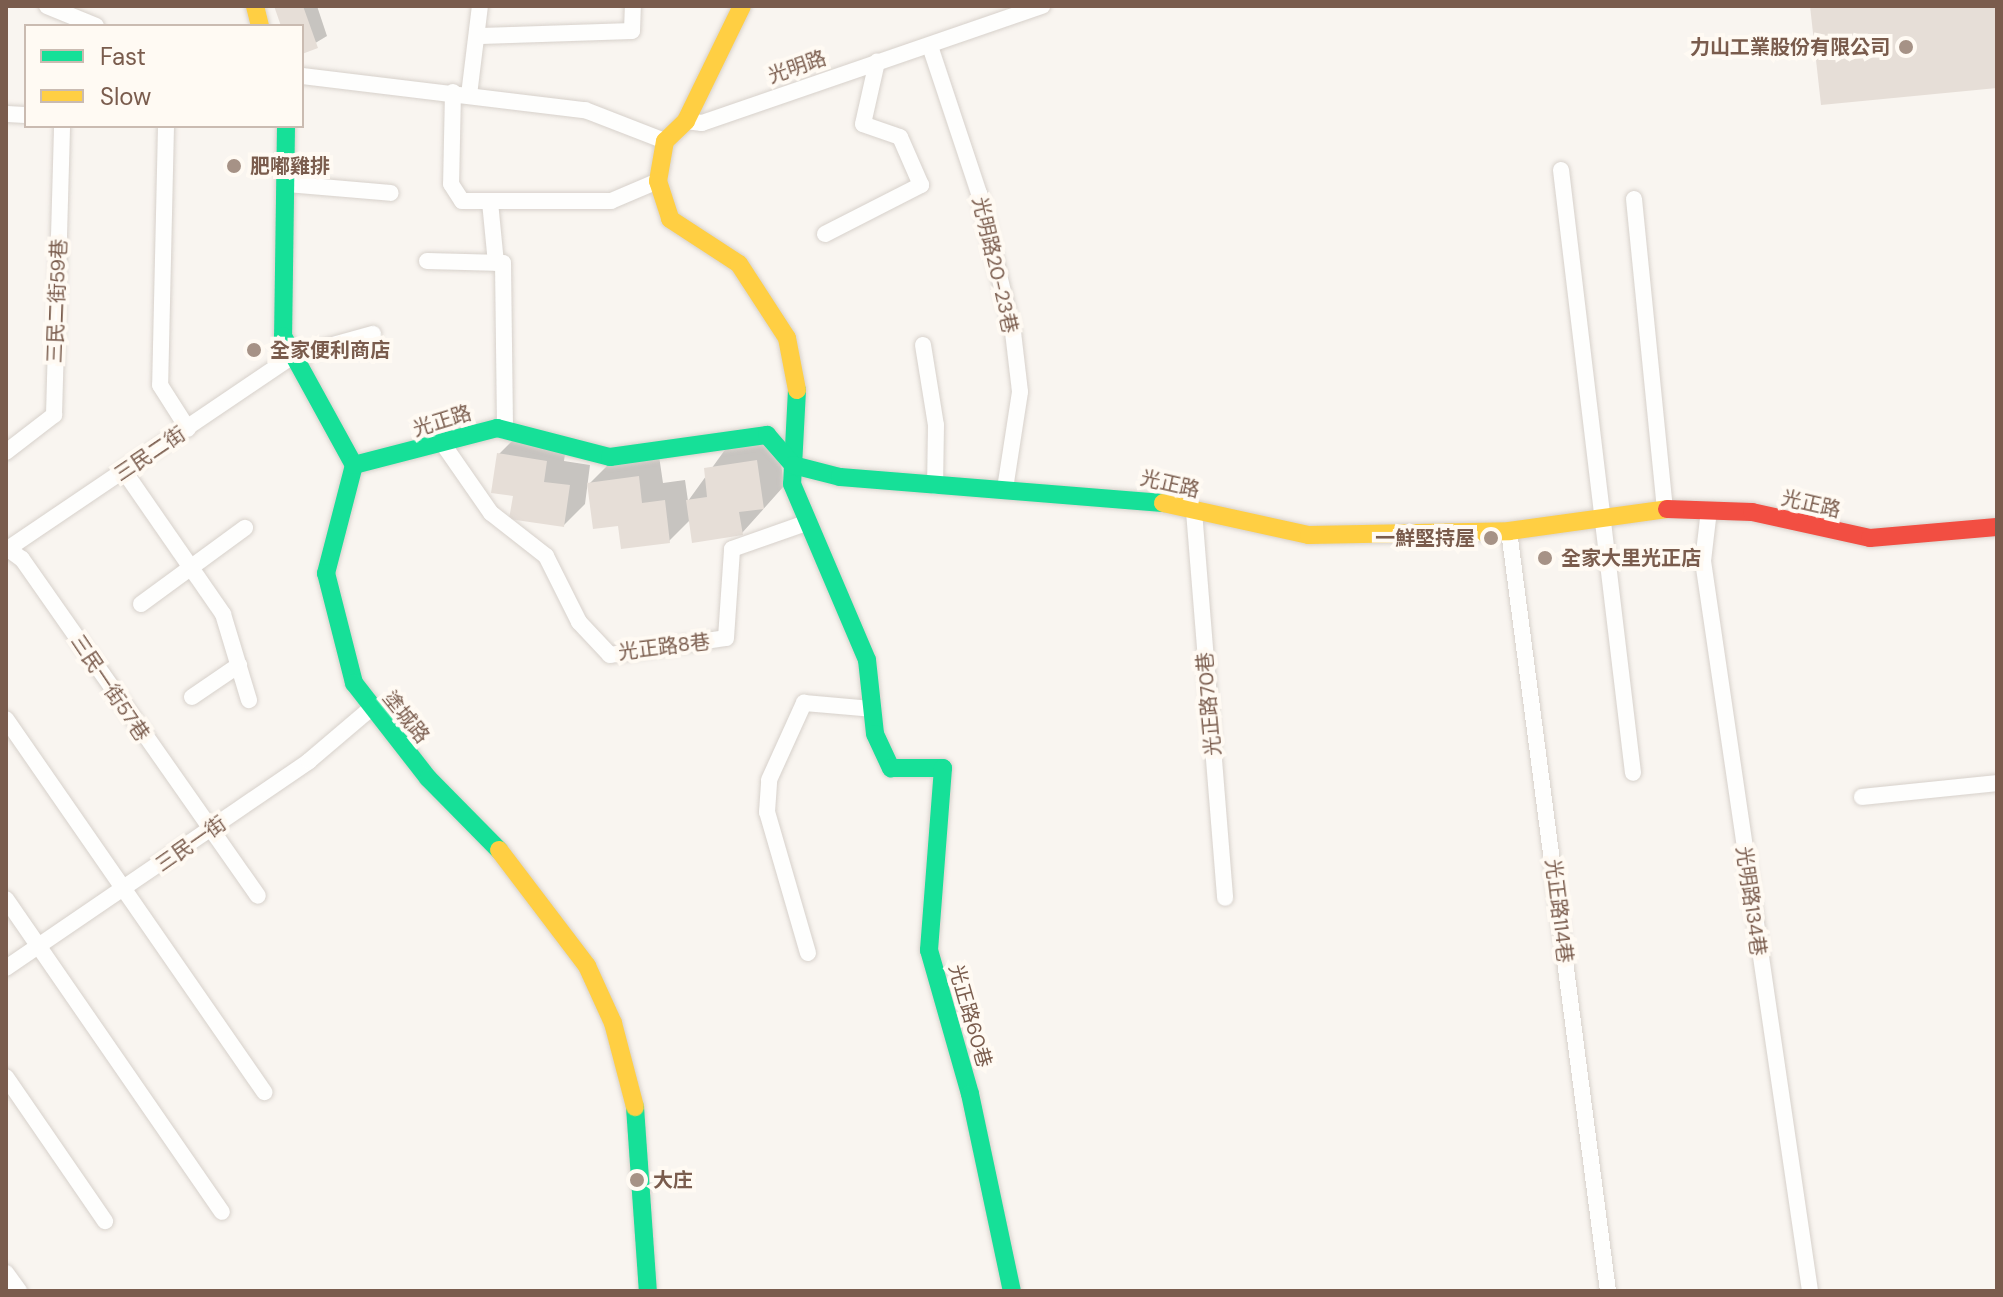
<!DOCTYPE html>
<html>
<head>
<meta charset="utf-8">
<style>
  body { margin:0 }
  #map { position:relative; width:2003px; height:1297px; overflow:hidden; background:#f9f5f0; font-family:"DM Sans","Noto Sans TC",sans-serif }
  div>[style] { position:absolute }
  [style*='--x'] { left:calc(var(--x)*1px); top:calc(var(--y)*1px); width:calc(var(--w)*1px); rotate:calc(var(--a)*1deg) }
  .shadow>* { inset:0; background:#0003 }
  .building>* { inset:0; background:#e6ded7 }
  .roads { filter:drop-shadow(0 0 2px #d7d1cb) drop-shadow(0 0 2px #d7d1cb) }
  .street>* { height:16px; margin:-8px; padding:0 8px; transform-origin:8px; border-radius:8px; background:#fefefd }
  .fast>* { height:18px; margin:-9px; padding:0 9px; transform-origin:9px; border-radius:9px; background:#16e098 }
  .slow>* { height:18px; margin:-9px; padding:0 9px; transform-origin:9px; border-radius:9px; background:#ffcf43 }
  .jam>* { height:18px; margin:-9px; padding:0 9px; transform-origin:9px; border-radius:9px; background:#f24e42 }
  .dots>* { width:22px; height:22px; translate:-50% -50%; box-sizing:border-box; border:4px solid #fffaf3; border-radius:50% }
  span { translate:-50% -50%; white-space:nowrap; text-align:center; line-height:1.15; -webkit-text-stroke:8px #fffaf3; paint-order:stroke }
  .poi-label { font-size:20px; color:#7a5c4d; font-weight:700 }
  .right { translate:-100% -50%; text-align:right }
  .left { translate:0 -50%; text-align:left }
  .street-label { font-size:20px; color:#7a5c4d }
  .frame { position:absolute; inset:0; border:8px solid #7a5c4d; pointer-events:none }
  .legend { position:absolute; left:24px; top:24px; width:280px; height:104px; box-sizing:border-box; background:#fffaf3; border:2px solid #cabbb1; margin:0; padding:10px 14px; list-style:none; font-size:24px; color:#7a5c4d }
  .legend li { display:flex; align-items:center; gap:16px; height:40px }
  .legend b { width:40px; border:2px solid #cabbb1 }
</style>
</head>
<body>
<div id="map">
  <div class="shadow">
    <i style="clip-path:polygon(276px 6px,317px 6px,327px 36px,302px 51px,302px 26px,283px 26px)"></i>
    <i style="clip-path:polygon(520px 433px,567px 440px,564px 461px,590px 465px,585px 504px,564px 525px,515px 494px,499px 454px)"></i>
    <i style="clip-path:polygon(778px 440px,784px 486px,742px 533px,691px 519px,669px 541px,620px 524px,589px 484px,610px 463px,659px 456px,663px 483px,685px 480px,688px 501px,727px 447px)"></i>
  </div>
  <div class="building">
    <i style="clip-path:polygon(274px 6px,303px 6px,318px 48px,302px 54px,302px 26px,281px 26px)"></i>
    <i style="clip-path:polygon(1810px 6px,1997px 6px,1997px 88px,1821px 105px)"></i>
    <i style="clip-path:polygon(497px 453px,547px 461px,544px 482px,570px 485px,564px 527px,509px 519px,513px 496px,491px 493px)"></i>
    <i style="clip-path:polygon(757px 460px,764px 509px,739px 512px,743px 535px,692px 543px,686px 500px,707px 497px,704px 468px)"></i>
    <i style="clip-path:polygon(639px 476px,642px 503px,665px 500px,670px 543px,621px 549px,618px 526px,593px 529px,587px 483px)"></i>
  </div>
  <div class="roads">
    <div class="street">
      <i style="--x:47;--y:6;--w:53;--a:22.2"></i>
      <i style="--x:481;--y:36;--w:151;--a:-1.9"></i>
      <i style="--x:632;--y:31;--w:25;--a:-88"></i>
      <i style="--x:930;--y:46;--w:155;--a:71.6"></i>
      <i style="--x:979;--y:193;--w:143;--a:76.3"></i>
      <i style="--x:1013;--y:332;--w:60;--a:83.3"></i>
      <i style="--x:1020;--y:392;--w:98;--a:98.8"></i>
      <i style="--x:302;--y:76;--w:285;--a:6.9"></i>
      <i style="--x:585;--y:110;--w:86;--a:21.2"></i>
      <i style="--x:453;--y:92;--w:92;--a:91.2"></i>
      <i style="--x:451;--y:184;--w:20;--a:57"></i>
      <i style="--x:462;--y:201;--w:149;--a:0"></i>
      <i style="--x:611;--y:201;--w:51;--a:-23.1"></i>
      <i style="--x:469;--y:95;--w:90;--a:-83"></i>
      <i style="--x:6;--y:114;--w:20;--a:3"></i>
      <i style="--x:686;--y:121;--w:16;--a:7"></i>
      <i style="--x:702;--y:123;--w:360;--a:-19"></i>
      <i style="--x:166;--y:126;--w:259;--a:91.3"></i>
      <i style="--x:160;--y:385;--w:52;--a:57.5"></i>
      <i style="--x:1561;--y:170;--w:607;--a:83.19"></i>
      <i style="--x:287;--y:184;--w:104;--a:4.9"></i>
      <i style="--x:1634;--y:199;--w:312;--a:84.3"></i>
      <i style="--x:490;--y:202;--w:61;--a:84.4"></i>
      <i style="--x:825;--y:234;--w:108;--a:-27"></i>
      <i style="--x:921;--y:185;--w:52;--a:-113.6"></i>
      <i style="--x:900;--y:137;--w:39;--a:-161"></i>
      <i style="--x:863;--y:124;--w:64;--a:-77.3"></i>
      <i style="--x:427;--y:261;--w:76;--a:1.5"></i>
      <i style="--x:503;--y:263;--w:168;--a:89.3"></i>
      <i style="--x:923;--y:345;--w:81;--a:80.8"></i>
      <i style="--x:936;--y:425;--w:61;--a:90.9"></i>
      <i style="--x:443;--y:444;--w:84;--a:55.2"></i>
      <i style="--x:491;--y:513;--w:70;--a:38"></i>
      <i style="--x:546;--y:556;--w:74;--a:63.4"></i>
      <i style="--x:579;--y:622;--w:45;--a:46.8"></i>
      <i style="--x:610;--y:655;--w:117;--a:-8.3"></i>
      <i style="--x:726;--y:638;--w:89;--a:-86.1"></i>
      <i style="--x:732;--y:549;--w:78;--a:-19.4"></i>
      <i style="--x:6;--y:452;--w:61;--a:-37.6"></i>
      <i style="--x:54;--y:415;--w:289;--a:-88.4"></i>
      <i style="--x:124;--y:471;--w:174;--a:55.3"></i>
      <i style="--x:223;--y:614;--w:90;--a:73.2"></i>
      <i style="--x:1709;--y:510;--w:51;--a:96.7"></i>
      <i style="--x:1703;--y:561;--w:738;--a:81.66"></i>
      <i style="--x:1194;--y:511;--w:388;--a:85.4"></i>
      <i style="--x:1509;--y:531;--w:766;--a:82.58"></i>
      <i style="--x:8;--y:549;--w:17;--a:36"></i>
      <i style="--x:22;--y:559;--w:411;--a:55"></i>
      <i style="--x:6;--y:550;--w:346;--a:-34.1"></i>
      <i style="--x:293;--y:356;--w:83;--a:-15.4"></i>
      <i style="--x:141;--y:604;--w:129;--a:-36.2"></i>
      <i style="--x:192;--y:697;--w:57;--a:-34.2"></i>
      <i style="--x:6;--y:719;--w:454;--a:55.3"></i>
      <i style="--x:1862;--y:797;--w:136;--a:-5.9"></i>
      <i style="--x:6;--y:899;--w:380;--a:55.4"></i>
      <i style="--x:808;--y:953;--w:147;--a:-106.2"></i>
      <i style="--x:767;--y:812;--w:32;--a:-86"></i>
      <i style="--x:769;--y:780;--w:85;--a:-65.6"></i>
      <i style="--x:804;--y:703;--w:68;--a:5"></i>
      <i style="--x:6;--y:968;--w:367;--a:-34.3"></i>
      <i style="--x:309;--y:761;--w:79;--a:-40.4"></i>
      <i style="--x:6;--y:1077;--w:175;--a:55.5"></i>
      <i style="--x:6;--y:1273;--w:22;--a:54"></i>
    </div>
    <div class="fast">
      <i style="--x:286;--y:126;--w:210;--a:90.8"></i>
      <i style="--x:283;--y:336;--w:147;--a:61.2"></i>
      <i style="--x:354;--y:465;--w:112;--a:104.5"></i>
      <i style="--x:326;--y:573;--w:114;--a:75.7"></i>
      <i style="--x:354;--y:683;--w:120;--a:52.1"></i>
      <i style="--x:428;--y:778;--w:101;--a:45.4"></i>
      <i style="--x:797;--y:390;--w:94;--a:93"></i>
      <i style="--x:792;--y:484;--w:191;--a:66.9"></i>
      <i style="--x:867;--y:660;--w:74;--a:83.8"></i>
      <i style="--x:875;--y:734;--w:38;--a:65"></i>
      <i style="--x:891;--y:768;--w:52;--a:0"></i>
      <i style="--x:943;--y:768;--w:183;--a:94.4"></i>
      <i style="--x:929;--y:950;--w:150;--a:74.1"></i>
      <i style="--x:970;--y:1094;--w:201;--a:78"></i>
      <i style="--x:354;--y:465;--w:148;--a:-14.5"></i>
      <i style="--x:497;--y:428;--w:117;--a:14.4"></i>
      <i style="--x:610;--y:457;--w:159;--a:-8"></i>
      <i style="--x:767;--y:435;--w:40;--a:49"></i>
      <i style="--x:793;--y:465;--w:49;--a:14.3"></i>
      <i style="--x:840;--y:477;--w:324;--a:4.6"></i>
      <i style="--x:635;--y:1107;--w:184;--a:86"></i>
    </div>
    <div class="slow">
      <i style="--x:255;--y:6;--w:21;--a:76"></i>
      <i style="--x:742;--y:6;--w:128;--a:116"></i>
      <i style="--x:686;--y:121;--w:29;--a:136"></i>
      <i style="--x:665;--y:141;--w:41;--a:99.9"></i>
      <i style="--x:658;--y:181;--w:40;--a:72"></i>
      <i style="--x:670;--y:219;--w:82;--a:33.1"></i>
      <i style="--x:739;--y:264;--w:88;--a:57"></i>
      <i style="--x:787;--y:338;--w:53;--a:79.1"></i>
      <i style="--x:1163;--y:503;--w:149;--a:12.4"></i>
      <i style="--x:1309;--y:535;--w:200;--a:-1.1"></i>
      <i style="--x:1509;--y:531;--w:160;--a:-7.9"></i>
      <i style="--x:499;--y:850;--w:146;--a:52.8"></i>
      <i style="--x:587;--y:966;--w:63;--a:65.5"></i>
      <i style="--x:613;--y:1023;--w:87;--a:75.3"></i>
    </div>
    <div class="jam">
      <i style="--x:1667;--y:509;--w:85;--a:2"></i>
      <i style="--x:1752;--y:512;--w:121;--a:12.4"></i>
      <i style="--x:1870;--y:538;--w:127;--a:-5"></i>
    </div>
  </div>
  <div class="dots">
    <i style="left:1906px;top:47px;background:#a69286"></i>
    <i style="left:234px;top:166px;background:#a69286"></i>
    <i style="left:254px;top:350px;background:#a69286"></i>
    <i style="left:1491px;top:538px;background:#a69286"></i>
    <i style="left:1545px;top:558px;background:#a69286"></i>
    <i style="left:637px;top:1180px;background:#a69286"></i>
  </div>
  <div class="poi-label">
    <span class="right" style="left:1890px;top:47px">力山工業股份有限公司</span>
    <span class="left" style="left:250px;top:166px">肥嘟雞排</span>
    <span class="left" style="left:270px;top:350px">全家便利商店</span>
    <span class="right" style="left:1475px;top:538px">一鮮堅持屋</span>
    <span class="left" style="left:1561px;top:558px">全家大里光正店</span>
    <span class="left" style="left:653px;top:1180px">大庄</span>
  </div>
  <div class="street-label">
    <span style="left:797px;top:67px;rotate:-19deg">光明路</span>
    <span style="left:995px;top:265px;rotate:77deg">光明路20-23巷</span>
    <span style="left:57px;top:301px;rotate:-88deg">三民二街59巷</span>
    <span style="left:442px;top:421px;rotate:-17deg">光正路</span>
    <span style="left:150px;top:454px;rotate:-34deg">三民二街</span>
    <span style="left:1170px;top:484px;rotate:13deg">光正路</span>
    <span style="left:1811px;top:504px;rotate:13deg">光正路</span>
    <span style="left:664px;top:647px;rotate:-7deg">光正路8巷</span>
    <span style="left:110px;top:688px;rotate:56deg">三民一街57巷</span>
    <span style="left:1209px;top:704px;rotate:-95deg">光正路70巷</span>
    <span style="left:406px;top:717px;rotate:51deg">塗城路</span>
    <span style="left:191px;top:844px;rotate:-35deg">三民一街</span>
    <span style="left:1751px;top:901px;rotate:82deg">光明路134巷</span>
    <span style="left:1559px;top:911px;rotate:83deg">光正路114巷</span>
    <span style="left:970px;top:1016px;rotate:74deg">光正路60巷</span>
  </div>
  <div class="frame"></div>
  <ul class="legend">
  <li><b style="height:10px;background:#16e098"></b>Fast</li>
  <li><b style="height:10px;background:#ffcf43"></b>Slow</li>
  </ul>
</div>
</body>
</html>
